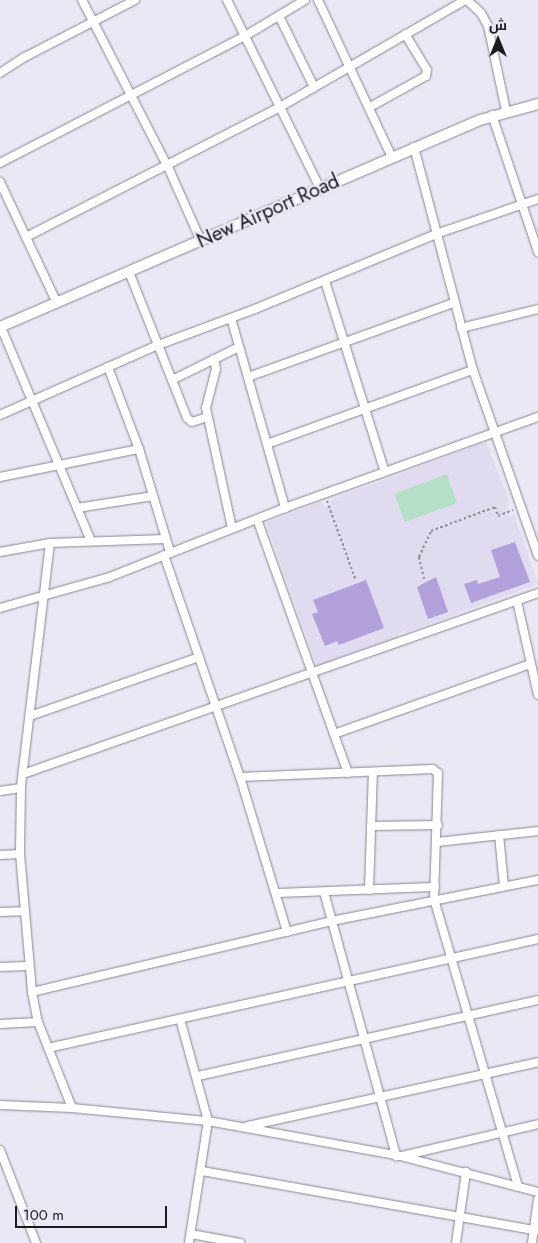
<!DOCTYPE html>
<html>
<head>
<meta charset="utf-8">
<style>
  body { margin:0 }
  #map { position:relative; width:538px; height:1243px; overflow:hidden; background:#ebe8f5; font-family:Jost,Cairo,sans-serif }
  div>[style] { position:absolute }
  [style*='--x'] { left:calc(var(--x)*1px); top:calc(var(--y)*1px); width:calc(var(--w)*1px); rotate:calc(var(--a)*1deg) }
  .built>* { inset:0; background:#e0dbef }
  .green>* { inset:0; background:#b4e0c8 }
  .building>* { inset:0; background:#b2a0db }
  .path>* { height:2px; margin-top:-1px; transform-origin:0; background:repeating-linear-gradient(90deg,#8d8b94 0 2.5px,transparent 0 5px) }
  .roads { filter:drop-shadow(0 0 1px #898591) drop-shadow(0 0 1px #898591) }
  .minor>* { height:8px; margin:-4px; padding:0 4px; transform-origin:4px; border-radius:4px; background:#fff }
  .tertiary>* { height:10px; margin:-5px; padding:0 5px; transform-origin:5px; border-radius:5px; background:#fff }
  span { translate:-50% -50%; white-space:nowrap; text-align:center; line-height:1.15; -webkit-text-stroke:4.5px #ebe8f5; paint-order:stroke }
  .street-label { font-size:20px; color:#1b1a1f }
  .north { position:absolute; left:473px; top:15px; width:50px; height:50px; -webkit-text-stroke:4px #ebe8f5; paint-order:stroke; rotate:0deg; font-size:14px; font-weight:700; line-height:20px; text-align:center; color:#1b1a1f }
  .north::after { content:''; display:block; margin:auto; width:18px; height:22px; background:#1b1a1f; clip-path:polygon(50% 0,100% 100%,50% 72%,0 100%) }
  .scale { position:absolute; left:15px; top:1206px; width:152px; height:22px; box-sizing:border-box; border:2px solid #1b1a1f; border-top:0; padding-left:6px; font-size:15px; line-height:18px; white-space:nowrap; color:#1b1a1f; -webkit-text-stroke:4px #ebe8f5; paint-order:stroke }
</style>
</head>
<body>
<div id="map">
  <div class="built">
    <i style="clip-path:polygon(486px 442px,510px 503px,506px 508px,509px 516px,514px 514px,538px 584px,407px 632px,403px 630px,397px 637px,317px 666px,266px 523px,320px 502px,325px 506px,331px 505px,330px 500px)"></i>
  </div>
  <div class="green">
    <i style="clip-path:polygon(447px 474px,457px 503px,405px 522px,394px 494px)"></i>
  </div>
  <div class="building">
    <i style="clip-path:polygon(515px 542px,530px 582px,471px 603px,464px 584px,477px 580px,478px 584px,500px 577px,491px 550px)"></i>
    <i style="clip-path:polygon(436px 577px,448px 612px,428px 619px,417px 587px)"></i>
    <i style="clip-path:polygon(366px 580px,384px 628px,339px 645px,337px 641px,325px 646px,312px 614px,318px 612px,313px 600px)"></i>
  </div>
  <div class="path">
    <i style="--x:327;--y:501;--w:85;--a:70.1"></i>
    <i style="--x:424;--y:579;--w:23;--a:-103"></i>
    <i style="--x:419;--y:557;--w:29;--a:-65"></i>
    <i style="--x:431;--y:531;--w:68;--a:-20.6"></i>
    <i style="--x:495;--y:507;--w:9;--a:72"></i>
    <i style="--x:498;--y:516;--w:16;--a:-22"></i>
  </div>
  <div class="roads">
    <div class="minor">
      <i style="--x:82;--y:0;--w:188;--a:62.8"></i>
      <i style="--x:168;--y:167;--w:81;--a:66"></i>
      <i style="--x:227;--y:0;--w:210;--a:63.7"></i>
      <i style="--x:318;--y:0;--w:174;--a:64.8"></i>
      <i style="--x:467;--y:0;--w:19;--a:43"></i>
      <i style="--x:481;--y:13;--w:15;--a:62"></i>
      <i style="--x:488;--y:26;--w:87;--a:78"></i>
      <i style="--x:279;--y:16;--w:79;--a:63.8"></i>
      <i style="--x:0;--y:73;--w:30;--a:-33"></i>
      <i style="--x:25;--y:57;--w:124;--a:-27.4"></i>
      <i style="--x:370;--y:107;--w:64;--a:-29"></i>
      <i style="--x:426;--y:76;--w:6;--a:-81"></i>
      <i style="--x:427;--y:70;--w:42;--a:-121.4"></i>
      <i style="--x:492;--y:115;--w:145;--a:71.4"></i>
      <i style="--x:414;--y:147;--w:231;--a:75.2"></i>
      <i style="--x:473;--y:370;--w:197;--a:70.7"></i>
      <i style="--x:0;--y:163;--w:276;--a:-27.4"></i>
      <i style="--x:245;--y:36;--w:70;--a:-31"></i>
      <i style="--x:0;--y:182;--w:134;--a:64.8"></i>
      <i style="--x:26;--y:237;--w:285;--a:-27.1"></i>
      <i style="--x:280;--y:107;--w:214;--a:-30"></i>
      <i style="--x:129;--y:272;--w:157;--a:68.3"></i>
      <i style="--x:187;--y:418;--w:6;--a:39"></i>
      <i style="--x:192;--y:422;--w:16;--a:-18"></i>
      <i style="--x:325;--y:281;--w:200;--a:72.6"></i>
      <i style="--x:231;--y:318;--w:198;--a:74.1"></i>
      <i style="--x:1;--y:327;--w:232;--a:67.2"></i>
      <i style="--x:461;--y:328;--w:79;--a:-13.9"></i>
      <i style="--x:214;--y:359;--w:10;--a:79"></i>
      <i style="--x:216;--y:369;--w:40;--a:104.4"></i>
      <i style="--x:206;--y:408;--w:123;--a:77.8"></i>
      <i style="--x:108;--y:367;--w:88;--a:69.3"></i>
      <i style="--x:139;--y:449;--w:108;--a:73.2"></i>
      <i style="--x:248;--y:377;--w:219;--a:-19.8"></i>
      <i style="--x:172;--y:380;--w:75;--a:-26.2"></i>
      <i style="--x:0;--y:415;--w:173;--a:-23.9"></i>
      <i style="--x:158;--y:345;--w:103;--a:-20.4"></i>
      <i style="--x:255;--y:309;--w:196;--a:-22.5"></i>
      <i style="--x:436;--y:234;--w:108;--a:-18.9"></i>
      <i style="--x:267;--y:444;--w:219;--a:-19.8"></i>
      <i style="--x:0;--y:477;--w:142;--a:-11.4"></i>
      <i style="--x:77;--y:508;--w:77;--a:-9"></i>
      <i style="--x:257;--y:519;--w:270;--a:70.3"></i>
      <i style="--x:50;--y:543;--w:247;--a:96.8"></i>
      <i style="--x:21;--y:788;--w:66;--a:90.9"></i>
      <i style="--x:20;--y:854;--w:139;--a:85"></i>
      <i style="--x:32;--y:992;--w:31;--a:79"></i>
      <i style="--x:38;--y:1022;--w:92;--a:68.4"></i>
      <i style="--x:0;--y:552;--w:51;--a:-10.2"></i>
      <i style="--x:50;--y:543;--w:116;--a:-2"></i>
      <i style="--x:164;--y:555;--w:235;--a:71.1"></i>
      <i style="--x:240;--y:777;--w:162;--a:73.1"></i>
      <i style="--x:517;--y:601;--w:96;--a:77.4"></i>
      <i style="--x:0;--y:608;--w:111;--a:-15.7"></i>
      <i style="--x:107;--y:578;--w:191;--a:-21.5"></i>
      <i style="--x:285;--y:508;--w:269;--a:-19.8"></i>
      <i style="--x:30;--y:716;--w:179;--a:-19.2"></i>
      <i style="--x:334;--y:734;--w:209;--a:-19.6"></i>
      <i style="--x:23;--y:774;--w:546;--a:-19.36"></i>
      <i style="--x:240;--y:777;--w:193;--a:-2.4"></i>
      <i style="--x:433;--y:769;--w:6;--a:39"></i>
      <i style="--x:438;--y:773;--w:126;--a:91.8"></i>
      <i style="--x:434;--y:899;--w:300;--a:73.7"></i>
      <i style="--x:0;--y:791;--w:21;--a:-8"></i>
      <i style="--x:371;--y:826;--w:67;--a:-0.9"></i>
      <i style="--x:499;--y:835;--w:51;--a:84.4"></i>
      <i style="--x:437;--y:842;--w:102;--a:-6.2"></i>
      <i style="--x:0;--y:855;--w:20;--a:-3"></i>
      <i style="--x:369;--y:890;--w:118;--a:-88.1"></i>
      <i style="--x:324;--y:892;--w:274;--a:74.7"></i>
      <i style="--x:276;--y:893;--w:159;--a:-2.2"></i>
      <i style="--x:0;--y:912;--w:23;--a:-2"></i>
      <i style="--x:0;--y:967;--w:27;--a:-2"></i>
      <i style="--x:32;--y:992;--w:308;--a:-13.3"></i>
      <i style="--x:332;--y:921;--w:210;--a:-11.3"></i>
      <i style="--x:180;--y:1019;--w:106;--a:74.6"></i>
      <i style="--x:208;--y:1121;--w:123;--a:98.9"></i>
      <i style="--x:0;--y:1024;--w:38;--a:-3"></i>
      <i style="--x:48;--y:1048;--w:502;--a:-12.54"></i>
      <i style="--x:198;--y:1076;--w:348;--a:-12.6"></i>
      <i style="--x:0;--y:1105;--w:72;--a:2.4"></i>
      <i style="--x:72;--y:1108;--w:137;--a:5.5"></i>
      <i style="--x:208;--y:1121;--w:195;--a:10.3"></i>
      <i style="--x:400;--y:1156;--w:143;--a:14.6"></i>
      <i style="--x:248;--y:1126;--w:297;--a:-12.4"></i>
      <i style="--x:0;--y:1150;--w:100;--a:68.8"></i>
      <i style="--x:402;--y:1156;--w:140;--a:-13.2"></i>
      <i style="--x:202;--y:1171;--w:341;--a:10.1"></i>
      <i style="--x:191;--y:1234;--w:50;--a:10.4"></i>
      <i style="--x:456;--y:1243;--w:72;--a:-82"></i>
      <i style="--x:532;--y:1243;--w:44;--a:-82.2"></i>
    </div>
    <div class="tertiary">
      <i style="--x:0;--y:327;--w:523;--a:-23.33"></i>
      <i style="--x:480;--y:120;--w:60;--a:-15.4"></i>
    </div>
  </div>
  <div class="street-label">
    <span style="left:268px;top:211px;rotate:-24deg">New Airport Road</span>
  </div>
  <div class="north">ش</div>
  <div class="scale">100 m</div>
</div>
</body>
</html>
